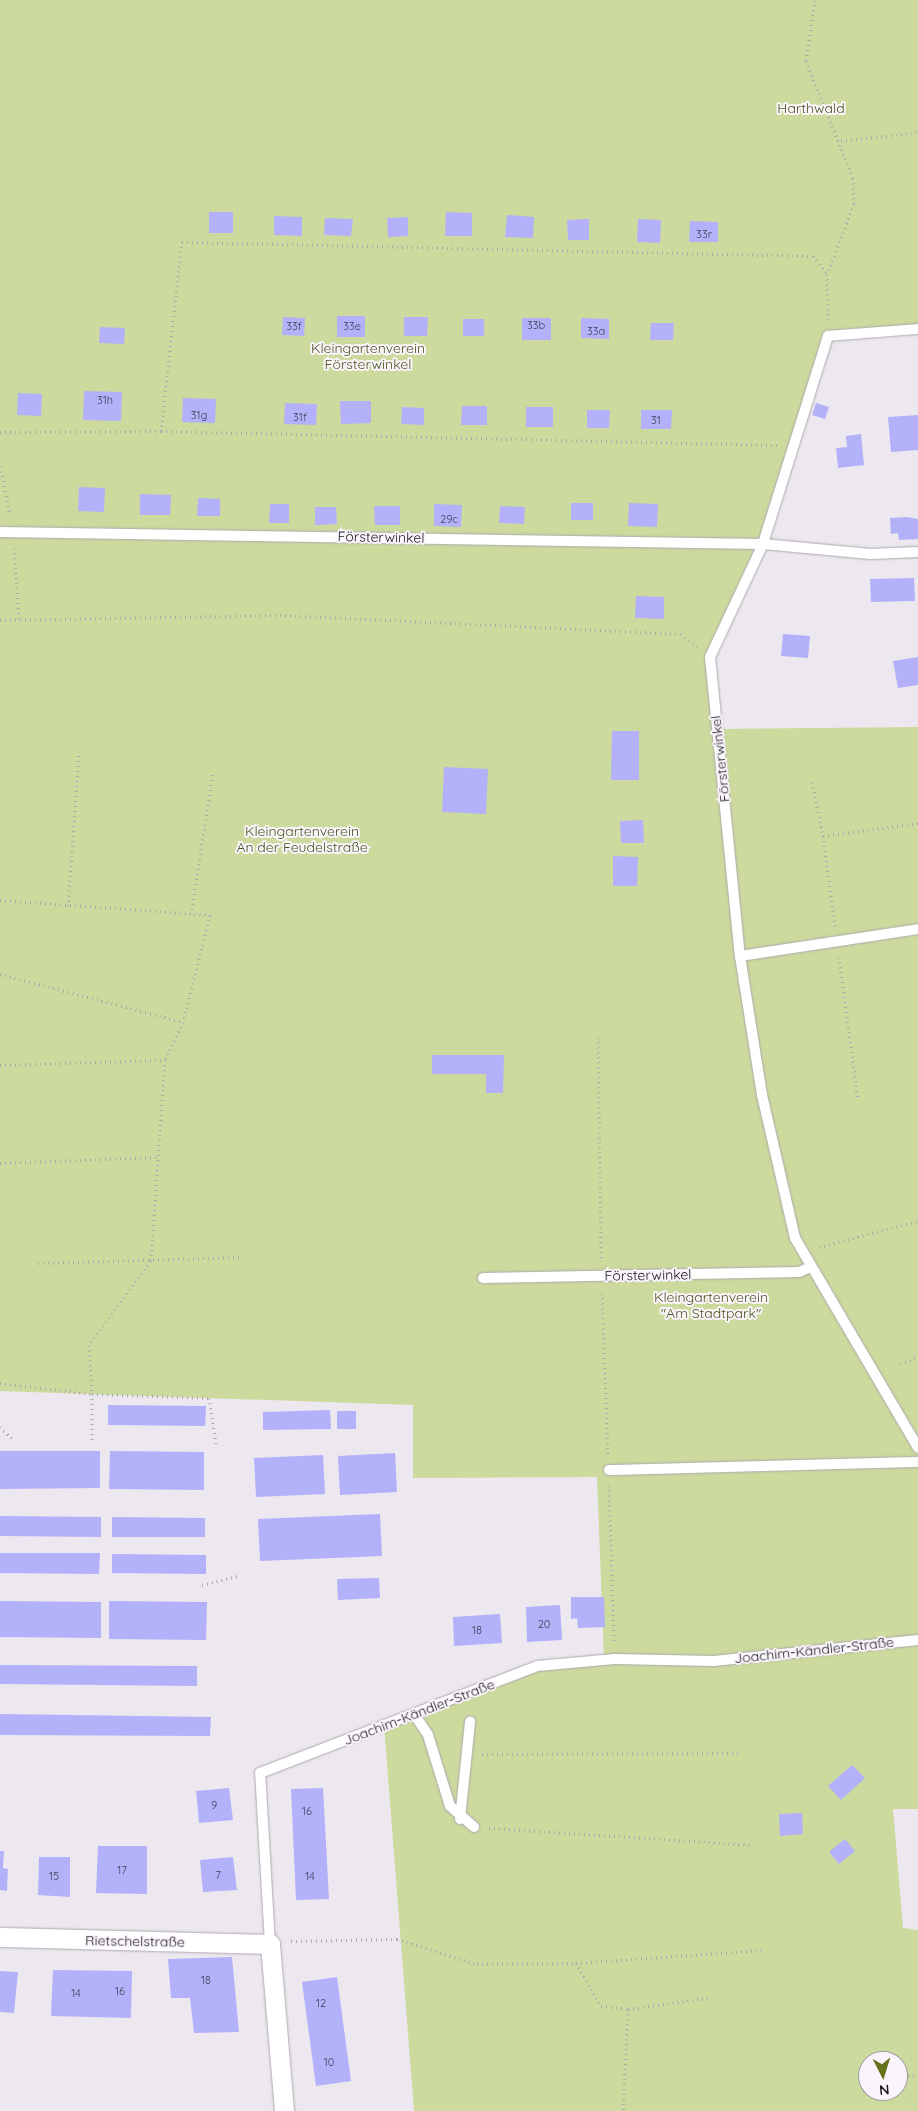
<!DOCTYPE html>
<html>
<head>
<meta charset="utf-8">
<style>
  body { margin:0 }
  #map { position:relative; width:918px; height:2111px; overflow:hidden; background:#ede8ef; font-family:Quicksand,sans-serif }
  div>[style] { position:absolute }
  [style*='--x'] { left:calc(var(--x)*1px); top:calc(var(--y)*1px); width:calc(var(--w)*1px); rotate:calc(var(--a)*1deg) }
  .green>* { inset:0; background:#cdda9d }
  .building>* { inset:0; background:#b2b1fa }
  .path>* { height:3px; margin-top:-1.5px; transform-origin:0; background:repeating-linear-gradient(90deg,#ada9af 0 1px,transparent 0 5px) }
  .roads { filter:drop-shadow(0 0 1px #ada9af) drop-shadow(0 0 1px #ada9af) }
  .service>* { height:10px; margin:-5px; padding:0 5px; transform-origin:5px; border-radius:5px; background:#fff }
  .minor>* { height:19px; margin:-9.5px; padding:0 9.5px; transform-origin:9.5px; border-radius:9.5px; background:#fff }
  span { translate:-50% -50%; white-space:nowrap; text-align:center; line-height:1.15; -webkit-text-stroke:4px #faf5fc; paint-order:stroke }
  .number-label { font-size:11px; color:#413f54 }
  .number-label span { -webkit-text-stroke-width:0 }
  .park-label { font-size:14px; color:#4c551d }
  .street-label { font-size:14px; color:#1b191c }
  .north { position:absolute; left:858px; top:2051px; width:50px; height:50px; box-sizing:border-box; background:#faf5fc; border:1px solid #a19da2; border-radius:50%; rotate:175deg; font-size:14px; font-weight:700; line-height:20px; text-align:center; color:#1b191c }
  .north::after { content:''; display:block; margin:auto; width:18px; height:22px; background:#66711b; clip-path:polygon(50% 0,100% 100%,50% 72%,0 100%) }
</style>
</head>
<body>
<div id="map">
  <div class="green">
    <i style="clip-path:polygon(evenodd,0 0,918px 0,918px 329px,828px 336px,763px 544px,710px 657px,718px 729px,918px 727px,918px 1809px,893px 1809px,903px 1928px,918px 1930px,918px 2111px,414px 2111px,384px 1725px,537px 1666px,604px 1660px,597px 1477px,413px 1478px,413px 1405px,0 1391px,0 0,868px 2061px,898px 2061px,898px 2091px,868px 2091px,868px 2061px)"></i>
  </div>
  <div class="building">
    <i style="clip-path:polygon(209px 212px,233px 212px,233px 233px,209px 233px)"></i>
    <i style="clip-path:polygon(446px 212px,472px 213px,472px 236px,445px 236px)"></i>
    <i style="clip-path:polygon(507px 215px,534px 217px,533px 238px,505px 237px)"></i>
    <i style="clip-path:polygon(274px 216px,302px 217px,302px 236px,274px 235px)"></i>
    <i style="clip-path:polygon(408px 217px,408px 236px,388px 237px,387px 218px)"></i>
    <i style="clip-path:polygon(325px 218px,353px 219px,351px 236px,324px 235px)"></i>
    <i style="clip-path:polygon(589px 219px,589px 240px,568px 240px,567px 220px)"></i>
    <i style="clip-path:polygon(638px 219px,661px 220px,660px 243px,637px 242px)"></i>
    <i style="clip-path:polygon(690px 221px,718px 222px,718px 242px,689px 242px)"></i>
    <i style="clip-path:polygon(337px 316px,365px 316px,365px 337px,337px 337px)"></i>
    <i style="clip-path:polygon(283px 317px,305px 318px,304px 336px,282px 335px)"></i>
    <i style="clip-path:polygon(404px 317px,428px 317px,427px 336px,404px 336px)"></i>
    <i style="clip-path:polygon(522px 318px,551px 318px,551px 340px,522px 340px)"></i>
    <i style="clip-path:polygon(581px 318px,609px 319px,609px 339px,581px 338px)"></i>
    <i style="clip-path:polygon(463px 319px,484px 319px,484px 336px,463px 336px)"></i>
    <i style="clip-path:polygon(651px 323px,674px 323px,673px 340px,650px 340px)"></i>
    <i style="clip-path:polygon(100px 327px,125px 328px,124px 344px,99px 343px)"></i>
    <i style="clip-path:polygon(84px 391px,122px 392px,121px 421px,83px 420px)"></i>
    <i style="clip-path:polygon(18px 393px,42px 394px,41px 416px,17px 415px)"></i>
    <i style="clip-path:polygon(183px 398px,216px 399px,215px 423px,182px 422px)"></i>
    <i style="clip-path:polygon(340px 401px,371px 401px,371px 423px,341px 424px)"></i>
    <i style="clip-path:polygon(285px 403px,317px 404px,316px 425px,284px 424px)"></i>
    <i style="clip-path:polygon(816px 403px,829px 407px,825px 419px,812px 415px)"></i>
    <i style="clip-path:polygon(462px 406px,487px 406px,487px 425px,461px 425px)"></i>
    <i style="clip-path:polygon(402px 407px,424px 408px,424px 425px,401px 424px)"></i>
    <i style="clip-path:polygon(526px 407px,553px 407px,553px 427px,526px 427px)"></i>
    <i style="clip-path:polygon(587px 410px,610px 410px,609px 428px,587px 428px)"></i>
    <i style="clip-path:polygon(641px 410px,672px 410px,671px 429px,641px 429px)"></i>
    <i style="clip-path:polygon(918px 415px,918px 450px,891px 452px,888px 417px)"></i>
    <i style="clip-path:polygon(861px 434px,864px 465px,838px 468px,836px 448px,847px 447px,846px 436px)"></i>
    <i style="clip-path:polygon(79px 487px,105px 488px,104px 512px,78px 511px)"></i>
    <i style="clip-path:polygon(140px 494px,171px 495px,170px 515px,140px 515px)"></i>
    <i style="clip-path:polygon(198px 498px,220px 499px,220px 516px,197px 516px)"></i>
    <i style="clip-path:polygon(571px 503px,593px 503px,593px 520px,571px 520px)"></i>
    <i style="clip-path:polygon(629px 503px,658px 504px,657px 527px,628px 526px)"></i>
    <i style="clip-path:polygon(270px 504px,289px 504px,289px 523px,269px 523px)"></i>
    <i style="clip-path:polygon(434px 504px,462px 505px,461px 527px,434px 526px)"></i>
    <i style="clip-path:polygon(374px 506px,400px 506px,400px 525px,375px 525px)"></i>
    <i style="clip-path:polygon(500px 506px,525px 507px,524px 524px,499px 523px)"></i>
    <i style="clip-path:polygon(315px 507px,336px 507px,337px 524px,315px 525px)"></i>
    <i style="clip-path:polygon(907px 517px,918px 519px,918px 539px,899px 540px,898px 533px,891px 534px,890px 518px)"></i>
    <i style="clip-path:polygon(914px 578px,915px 601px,871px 602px,870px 579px)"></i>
    <i style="clip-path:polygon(636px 596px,664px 597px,664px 619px,635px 618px)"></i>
    <i style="clip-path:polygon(783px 634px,810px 636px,808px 658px,781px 656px)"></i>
    <i style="clip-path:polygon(918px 657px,918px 685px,898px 688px,893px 661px)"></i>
    <i style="clip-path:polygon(612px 731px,639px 731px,639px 780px,611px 780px)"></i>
    <i style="clip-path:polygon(444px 767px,488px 769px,486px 814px,442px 812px)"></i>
    <i style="clip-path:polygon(643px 820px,644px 843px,621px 843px,620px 821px)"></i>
    <i style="clip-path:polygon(613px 856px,638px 857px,637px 886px,613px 886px)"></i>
    <i style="clip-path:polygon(432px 1055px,504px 1055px,503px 1093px,486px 1093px,486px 1074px,432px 1074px)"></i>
    <i style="clip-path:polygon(108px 1405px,206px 1406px,205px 1426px,108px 1425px)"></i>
    <i style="clip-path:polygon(330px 1410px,331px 1429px,263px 1430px,263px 1412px)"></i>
    <i style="clip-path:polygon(337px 1411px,356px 1411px,356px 1429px,337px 1429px)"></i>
    <i style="clip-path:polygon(0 1451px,100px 1451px,100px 1488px,0 1489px)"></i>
    <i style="clip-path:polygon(110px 1451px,204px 1452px,204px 1490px,109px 1489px)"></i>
    <i style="clip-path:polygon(395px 1453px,397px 1492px,340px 1495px,338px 1456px)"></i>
    <i style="clip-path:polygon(323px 1455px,325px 1494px,256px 1497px,254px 1458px)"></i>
    <i style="clip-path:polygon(380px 1514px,382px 1556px,260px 1561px,258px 1519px)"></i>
    <i style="clip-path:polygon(0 1516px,101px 1517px,101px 1537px,0 1536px)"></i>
    <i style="clip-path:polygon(112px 1517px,205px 1518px,205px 1537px,112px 1537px)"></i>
    <i style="clip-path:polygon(0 1553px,100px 1553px,99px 1574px,0 1573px)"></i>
    <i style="clip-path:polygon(112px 1554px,206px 1555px,206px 1574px,112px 1573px)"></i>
    <i style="clip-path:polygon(379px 1578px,380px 1598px,338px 1600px,337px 1579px)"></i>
    <i style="clip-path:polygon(571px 1597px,604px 1597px,605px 1627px,578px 1628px,577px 1618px,571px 1619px)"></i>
    <i style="clip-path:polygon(0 1601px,101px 1602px,101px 1638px,0 1637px)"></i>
    <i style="clip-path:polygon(109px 1601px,207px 1602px,206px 1640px,109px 1639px)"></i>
    <i style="clip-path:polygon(560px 1605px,562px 1640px,527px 1642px,526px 1607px)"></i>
    <i style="clip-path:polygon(500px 1614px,502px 1643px,454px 1646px,453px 1617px)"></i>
    <i style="clip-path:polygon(0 1665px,197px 1666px,197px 1686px,0 1684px)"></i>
    <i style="clip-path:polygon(0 1714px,211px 1717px,210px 1736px,0 1735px)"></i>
    <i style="clip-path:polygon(852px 1765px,865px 1778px,841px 1800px,828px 1786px)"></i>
    <i style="clip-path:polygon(229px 1788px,233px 1820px,199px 1823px,196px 1791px)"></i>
    <i style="clip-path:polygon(323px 1788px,329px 1899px,296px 1900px,291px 1789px)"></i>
    <i style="clip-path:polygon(802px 1813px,803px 1834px,780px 1836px,779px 1814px)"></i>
    <i style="clip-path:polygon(845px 1839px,855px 1851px,839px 1864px,829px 1852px)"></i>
    <i style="clip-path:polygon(98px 1846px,147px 1846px,147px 1894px,96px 1893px)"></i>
    <i style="clip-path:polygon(0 1851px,4px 1851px,3px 1868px,8px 1869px,7px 1891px,0 1890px)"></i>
    <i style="clip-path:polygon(39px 1857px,70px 1857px,70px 1897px,38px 1895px)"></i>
    <i style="clip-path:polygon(233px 1857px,237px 1890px,203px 1892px,200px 1860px)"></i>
    <i style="clip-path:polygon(232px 1957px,239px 2032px,194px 2033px,190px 1998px,171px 1998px,168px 1959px)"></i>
    <i style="clip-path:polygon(53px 1970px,132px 1971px,131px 2018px,51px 2016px)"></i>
    <i style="clip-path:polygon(0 1971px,18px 1972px,14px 2013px,0 2012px)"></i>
    <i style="clip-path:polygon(337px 1977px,351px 2081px,316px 2086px,302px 1982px)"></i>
  </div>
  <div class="path">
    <i style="--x:815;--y:0;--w:62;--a:98.4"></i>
    <i style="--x:806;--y:61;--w:126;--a:68.1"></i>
    <i style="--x:853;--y:178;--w:26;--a:88"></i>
    <i style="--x:854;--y:204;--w:75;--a:111.1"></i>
    <i style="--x:827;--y:274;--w:46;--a:88.8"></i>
    <i style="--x:841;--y:141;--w:78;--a:-6.7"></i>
    <i style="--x:161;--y:431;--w:190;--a:-83.7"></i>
    <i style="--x:182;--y:242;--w:631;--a:1.27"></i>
    <i style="--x:813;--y:256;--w:23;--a:52"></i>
    <i style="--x:0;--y:432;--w:161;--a:-0.4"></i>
    <i style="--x:161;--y:431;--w:617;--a:1.3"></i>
    <i style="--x:0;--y:466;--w:50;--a:78.5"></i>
    <i style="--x:14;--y:548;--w:71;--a:86"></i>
    <i style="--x:0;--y:620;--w:280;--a:-1"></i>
    <i style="--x:280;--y:615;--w:401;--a:2.7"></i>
    <i style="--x:681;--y:634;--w:21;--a:37"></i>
    <i style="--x:812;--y:782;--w:55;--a:78.5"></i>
    <i style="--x:0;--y:900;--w:211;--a:4.1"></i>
    <i style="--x:210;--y:915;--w:110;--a:104.2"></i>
    <i style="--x:68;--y:906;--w:152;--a:-85.9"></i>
    <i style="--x:191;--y:914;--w:142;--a:-81.1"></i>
    <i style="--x:835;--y:926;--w:91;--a:-97.6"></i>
    <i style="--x:823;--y:836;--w:96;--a:-7.8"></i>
    <i style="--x:839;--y:957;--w:143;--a:82.4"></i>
    <i style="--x:0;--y:974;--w:189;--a:14.7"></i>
    <i style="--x:183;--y:1022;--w:42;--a:115.3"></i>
    <i style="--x:165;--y:1060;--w:201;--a:94"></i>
    <i style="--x:151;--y:1261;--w:104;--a:126.4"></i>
    <i style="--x:89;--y:1345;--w:49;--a:86.5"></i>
    <i style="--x:92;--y:1394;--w:117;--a:2"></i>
    <i style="--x:209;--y:1398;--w:46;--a:81.2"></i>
    <i style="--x:598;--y:1037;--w:222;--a:89.2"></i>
    <i style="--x:0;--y:1065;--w:165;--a:-1.7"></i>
    <i style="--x:0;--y:1163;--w:158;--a:-2.2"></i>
    <i style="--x:819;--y:1247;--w:102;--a:-14.7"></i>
    <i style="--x:38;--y:1263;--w:205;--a:-1.7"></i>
    <i style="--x:602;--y:1293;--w:161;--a:87.9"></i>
    <i style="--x:900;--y:1363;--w:19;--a:-16"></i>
    <i style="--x:0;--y:1383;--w:93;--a:6.8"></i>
    <i style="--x:92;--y:1394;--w:46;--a:90"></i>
    <i style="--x:0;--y:1427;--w:16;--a:43"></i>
    <i style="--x:609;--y:1485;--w:159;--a:88.2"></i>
    <i style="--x:202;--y:1585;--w:38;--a:-14"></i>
    <i style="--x:482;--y:1754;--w:257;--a:-0.2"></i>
    <i style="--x:489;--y:1828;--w:261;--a:3.7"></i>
    <i style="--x:291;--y:1941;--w:106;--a:-1.1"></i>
    <i style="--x:397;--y:1939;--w:84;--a:17.4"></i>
    <i style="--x:477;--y:1964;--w:99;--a:-0.6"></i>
    <i style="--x:576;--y:1963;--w:50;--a:59.8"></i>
    <i style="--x:601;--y:2006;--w:27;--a:6"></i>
    <i style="--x:628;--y:2009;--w:102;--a:92.8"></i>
    <i style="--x:576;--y:1963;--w:188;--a:-4"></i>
    <i style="--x:628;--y:2009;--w:81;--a:-7.8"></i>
    <i style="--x:898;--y:2076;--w:20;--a:0"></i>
  </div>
  <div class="roads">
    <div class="service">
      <i style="--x:918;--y:329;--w:90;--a:175.6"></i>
      <i style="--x:828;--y:336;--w:218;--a:107.4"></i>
      <i style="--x:763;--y:544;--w:125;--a:115.1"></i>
      <i style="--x:710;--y:657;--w:301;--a:84.3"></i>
      <i style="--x:740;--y:956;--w:141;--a:81"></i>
      <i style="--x:762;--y:1095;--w:147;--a:77"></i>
      <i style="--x:795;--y:1238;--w:243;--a:59.6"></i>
      <i style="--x:0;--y:532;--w:763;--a:0.9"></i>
      <i style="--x:763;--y:544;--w:108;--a:5.3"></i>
      <i style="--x:871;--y:554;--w:47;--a:-2.4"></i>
      <i style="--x:740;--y:956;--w:180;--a:-8.6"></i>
      <i style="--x:483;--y:1278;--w:316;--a:-1.1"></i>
      <i style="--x:799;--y:1272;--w:13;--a:-23"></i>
      <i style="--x:609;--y:1470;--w:309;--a:-1.5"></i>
      <i style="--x:414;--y:1714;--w:25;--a:56"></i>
      <i style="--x:428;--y:1735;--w:74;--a:72.8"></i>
      <i style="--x:450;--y:1806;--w:32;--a:41"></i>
      <i style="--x:460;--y:1819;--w:98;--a:-84.1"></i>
      <i style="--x:270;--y:1944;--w:171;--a:-93.3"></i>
      <i style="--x:260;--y:1773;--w:297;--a:-21.1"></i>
      <i style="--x:537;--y:1666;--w:78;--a:-5.1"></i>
      <i style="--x:615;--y:1659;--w:99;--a:1.2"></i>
      <i style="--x:714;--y:1661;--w:205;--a:-5.9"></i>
    </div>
    <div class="minor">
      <i style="--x:0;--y:1937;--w:270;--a:1.5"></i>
      <i style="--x:270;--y:1944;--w:168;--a:85.2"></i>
    </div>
  </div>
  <div class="number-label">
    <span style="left:704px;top:234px">33r</span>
    <span style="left:536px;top:325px">33b</span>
    <span style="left:294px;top:326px">33f</span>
    <span style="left:352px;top:326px">33e</span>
    <span style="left:596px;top:331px">33a</span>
    <span style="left:105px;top:400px">31h</span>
    <span style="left:199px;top:415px">31g</span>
    <span style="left:300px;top:417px">31f</span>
    <span style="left:656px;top:420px">31</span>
    <span style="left:449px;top:519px">29c</span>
    <span style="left:544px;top:1624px">20</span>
    <span style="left:477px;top:1630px">18</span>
    <span style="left:214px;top:1805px">9</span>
    <span style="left:307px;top:1811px">16</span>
    <span style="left:122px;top:1870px">17</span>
    <span style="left:218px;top:1875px">7</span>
    <span style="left:54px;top:1876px">15</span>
    <span style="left:310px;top:1876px">14</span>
    <span style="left:206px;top:1980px">18</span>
    <span style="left:120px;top:1991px">16</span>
    <span style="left:76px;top:1993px">14</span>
    <span style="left:321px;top:2003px">12</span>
    <span style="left:329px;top:2062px">10</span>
  </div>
  <div class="park-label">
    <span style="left:811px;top:108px">Harthwald</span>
    <span style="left:368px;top:356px">Kleingartenverein<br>Försterwinkel</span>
    <span style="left:302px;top:839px">Kleingartenverein<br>An der Feudelstraße</span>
    <span style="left:711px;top:1305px">Kleingartenverein<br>"Am Stadtpark"</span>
  </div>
  <div class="street-label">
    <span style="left:381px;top:537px;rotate:1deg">Försterwinkel</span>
    <span style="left:720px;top:759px;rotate:-96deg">Försterwinkel</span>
    <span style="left:648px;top:1275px;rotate:-1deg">Försterwinkel</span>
    <span style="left:814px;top:1650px;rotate:-6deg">Joachim-Kändler-Straße</span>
    <span style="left:419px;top:1712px;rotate:-21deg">Joachim-Kändler-Straße</span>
    <span style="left:135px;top:1941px;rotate:1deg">Rietschelstraße</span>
  </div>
  <div class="north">N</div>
</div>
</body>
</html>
